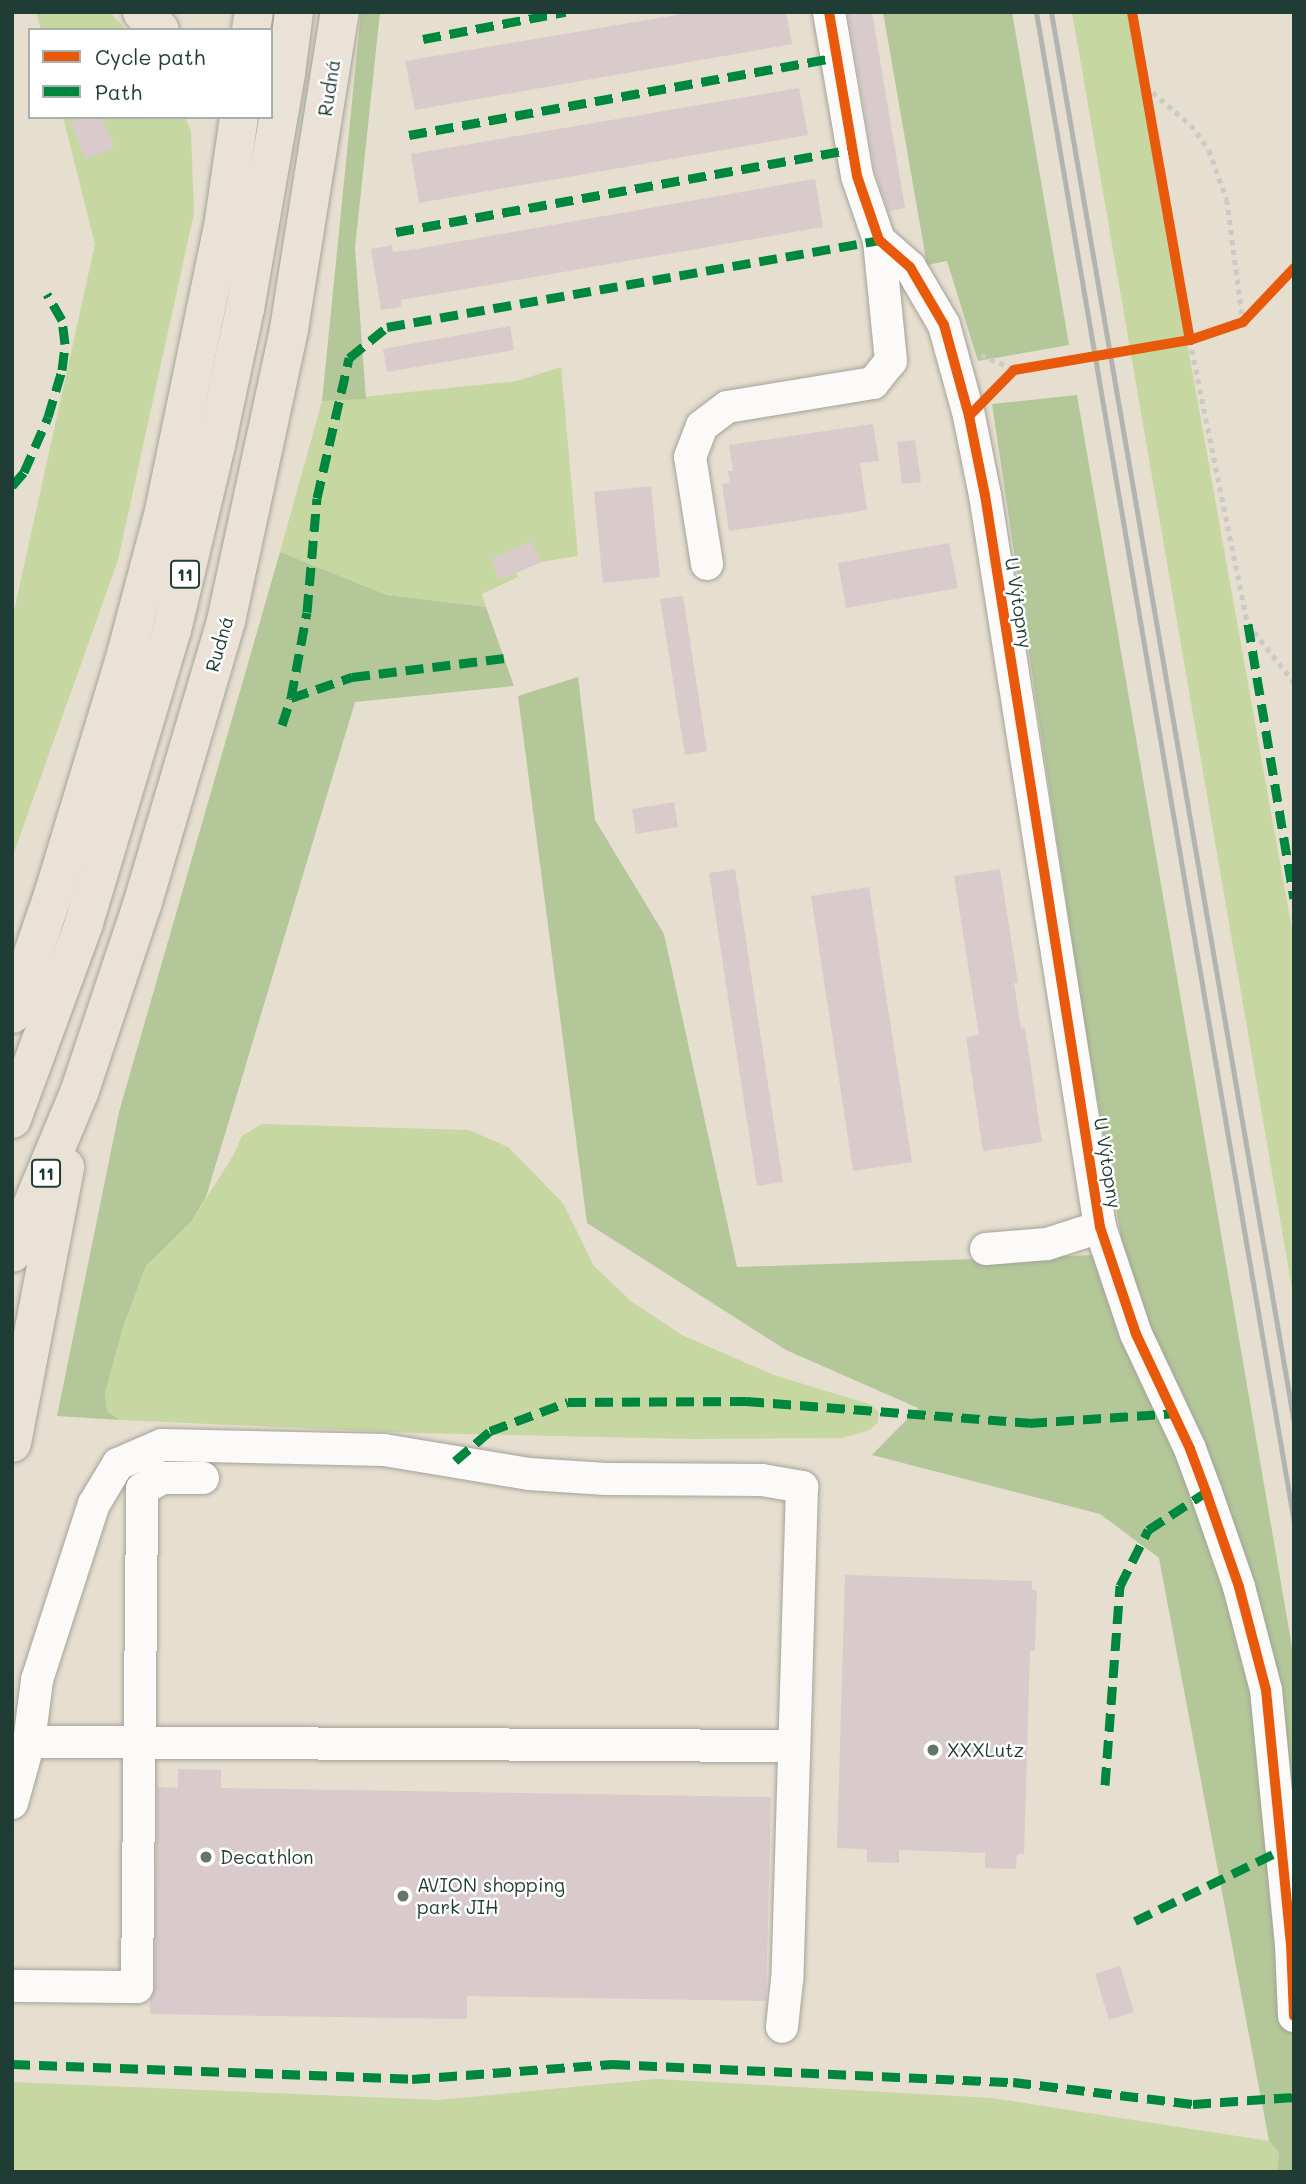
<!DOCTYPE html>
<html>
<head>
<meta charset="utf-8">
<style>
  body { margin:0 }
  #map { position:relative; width:1306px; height:2184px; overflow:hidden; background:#e6decf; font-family:Mali,sans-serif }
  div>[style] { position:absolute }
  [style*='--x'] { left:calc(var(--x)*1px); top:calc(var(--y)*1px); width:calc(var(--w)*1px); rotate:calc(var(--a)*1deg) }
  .green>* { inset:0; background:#c6d7a1 }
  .forest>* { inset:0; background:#b3c799 }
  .building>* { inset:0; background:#d9cbcc }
  .path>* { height:4.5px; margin-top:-2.25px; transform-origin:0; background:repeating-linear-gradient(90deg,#cacac6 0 5px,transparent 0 10px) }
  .roads { filter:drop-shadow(0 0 2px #a3a399) drop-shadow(0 0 2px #a3a399) }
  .minor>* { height:32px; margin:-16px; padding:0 16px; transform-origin:16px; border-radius:16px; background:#fbfaf8 }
  .highway>* { height:38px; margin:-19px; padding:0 19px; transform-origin:19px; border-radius:19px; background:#eae2d7 }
  .rail>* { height:5px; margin:-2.5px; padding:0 2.5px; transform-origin:2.5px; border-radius:2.5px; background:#b2b4b1 }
  .quiet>* { height:9px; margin-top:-4.5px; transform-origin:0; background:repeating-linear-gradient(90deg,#00873e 0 18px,transparent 0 27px) }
  .cycleway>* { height:10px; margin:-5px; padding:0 5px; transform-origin:5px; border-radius:5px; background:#e8590c }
  .dots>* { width:19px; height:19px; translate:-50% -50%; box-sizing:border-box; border:4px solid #fff; border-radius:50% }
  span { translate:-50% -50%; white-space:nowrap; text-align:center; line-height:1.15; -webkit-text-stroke:5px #fff; paint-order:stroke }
  .shield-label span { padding:2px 5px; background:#fff; border:2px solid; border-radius:5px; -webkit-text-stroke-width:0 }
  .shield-label { font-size:18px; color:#1f3d34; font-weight:700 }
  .street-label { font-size:19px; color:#1f3d34 }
  .poi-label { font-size:19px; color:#1f3d34 }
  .left { translate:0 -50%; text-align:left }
  .frame { position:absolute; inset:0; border:14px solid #1f3d34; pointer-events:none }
  .legend { position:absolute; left:28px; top:28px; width:245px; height:91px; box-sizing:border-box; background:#fff; border:2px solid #a5b1ae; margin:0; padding:9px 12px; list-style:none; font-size:21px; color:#1f3d34 }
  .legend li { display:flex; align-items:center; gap:14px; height:35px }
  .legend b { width:35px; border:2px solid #a5b1ae }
</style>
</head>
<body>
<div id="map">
  <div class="green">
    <i style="clip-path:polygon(36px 12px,109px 12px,127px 30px,41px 30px)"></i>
    <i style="clip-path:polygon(1072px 12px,1128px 12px,1294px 941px,1294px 1300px)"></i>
    <i style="clip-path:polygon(63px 117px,185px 117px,191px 132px,194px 213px,118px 560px,12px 858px,12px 620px,95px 244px)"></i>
    <i style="clip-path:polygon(561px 367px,578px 556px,541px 562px,516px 573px,518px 577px,482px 594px,486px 607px,387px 595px,280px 552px,322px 401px,517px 381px)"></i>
    <i style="clip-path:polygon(262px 1124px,469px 1130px,508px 1147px,563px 1203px,594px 1266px,632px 1302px,682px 1335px,774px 1375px,869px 1404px,878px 1411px,878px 1422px,870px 1430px,843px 1438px,694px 1439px,416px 1433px,120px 1420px,107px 1411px,105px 1393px,124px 1324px,146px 1266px,191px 1222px,233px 1156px,242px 1136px)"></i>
    <i style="clip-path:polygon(656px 2079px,992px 2098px,1269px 2141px,1279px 2153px,1277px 2172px,12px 2172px,12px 2082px,439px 2100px)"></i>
  </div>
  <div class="forest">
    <i style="clip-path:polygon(361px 12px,380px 12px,355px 248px,366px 399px,322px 401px)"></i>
    <i style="clip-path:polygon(883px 12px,1012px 12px,1069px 345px,978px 361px,947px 261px,927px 265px)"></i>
    <i style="clip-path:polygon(1077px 395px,1294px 1659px,1294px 2172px,1277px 2172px,1279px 2153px,1269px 2141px,1159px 1558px,1100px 1514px,872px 1455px,918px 1408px,786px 1350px,587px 1223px,518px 696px,578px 677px,595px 820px,664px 934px,737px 1267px,1124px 1254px,1083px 1015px,992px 404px)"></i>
    <i style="clip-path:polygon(280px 552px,387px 595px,486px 607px,514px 686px,355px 702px,206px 1197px,191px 1222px,146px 1266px,124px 1324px,105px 1393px,107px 1411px,120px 1420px,57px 1416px,119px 1112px)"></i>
  </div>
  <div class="building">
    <i style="clip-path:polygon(694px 12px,786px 12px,792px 44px,415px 110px,405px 61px)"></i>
    <i style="clip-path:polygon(848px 12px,872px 12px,905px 208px,888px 211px,875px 171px)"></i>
    <i style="clip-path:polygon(799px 88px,808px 135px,419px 203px,411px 154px)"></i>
    <i style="clip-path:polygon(84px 117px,102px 117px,114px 148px,85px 159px,71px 122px)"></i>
    <i style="clip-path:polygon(815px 179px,823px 227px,401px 300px,402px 307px,381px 310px,371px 249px,392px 245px,393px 252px,416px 249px)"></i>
    <i style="clip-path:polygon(510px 326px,514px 350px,387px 372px,383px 349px)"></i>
    <i style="clip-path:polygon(873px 424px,879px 461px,860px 463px,867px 510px,729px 531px,722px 484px,730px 483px,728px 471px,733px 471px,729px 445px)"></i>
    <i style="clip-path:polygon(915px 440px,921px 482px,902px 484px,897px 442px)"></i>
    <i style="clip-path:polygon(651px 486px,660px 577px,603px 583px,594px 492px)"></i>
    <i style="clip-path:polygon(531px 541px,541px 562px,500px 580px,491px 559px)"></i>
    <i style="clip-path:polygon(949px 543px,958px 588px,846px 608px,838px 563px)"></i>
    <i style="clip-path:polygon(683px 596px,707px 751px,685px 755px,660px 599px)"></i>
    <i style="clip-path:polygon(674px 802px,678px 827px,636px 834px,632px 809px)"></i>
    <i style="clip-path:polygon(735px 869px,783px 1182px,757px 1186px,709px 873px)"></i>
    <i style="clip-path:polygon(1000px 869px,1018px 983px,1014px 983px,1021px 1029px,1025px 1028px,1042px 1142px,983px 1151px,966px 1037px,979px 1035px,954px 876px)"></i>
    <i style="clip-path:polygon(869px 887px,912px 1162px,853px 1171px,811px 896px)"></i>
    <i style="clip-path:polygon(845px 1575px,1032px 1581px,1032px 1589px,1037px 1591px,1035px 1651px,1030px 1651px,1024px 1854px,1017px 1854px,1016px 1869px,985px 1868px,985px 1853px,899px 1850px,899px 1863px,867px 1862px,867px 1849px,837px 1848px)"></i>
    <i style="clip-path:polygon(178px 1769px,221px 1770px,221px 1788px,771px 1797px,766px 2001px,467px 1996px,467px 2019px,150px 2014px,150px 1999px,155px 1987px,157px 1787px,178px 1788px)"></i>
    <i style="clip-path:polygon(1120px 1966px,1134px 2012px,1109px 2020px,1095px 1974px)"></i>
  </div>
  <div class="path">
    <i style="--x:1145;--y:86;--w:60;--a:40.3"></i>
    <i style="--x:1191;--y:125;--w:31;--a:54"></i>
    <i style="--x:1209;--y:150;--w:53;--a:70.2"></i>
    <i style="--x:1227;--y:200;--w:123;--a:82.5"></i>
    <i style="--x:1190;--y:340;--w:290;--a:78.5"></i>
    <i style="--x:1248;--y:624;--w:74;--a:51.6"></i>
    <i style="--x:981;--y:355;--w:38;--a:23"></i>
  </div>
  <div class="roads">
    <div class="minor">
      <i style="--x:829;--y:12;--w:166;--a:80.3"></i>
      <i style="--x:857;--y:176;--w:68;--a:71"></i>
      <i style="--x:879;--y:240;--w:41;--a:41.1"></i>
      <i style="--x:910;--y:267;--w:67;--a:59.6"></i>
      <i style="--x:944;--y:325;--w:94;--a:74.6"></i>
      <i style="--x:969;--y:416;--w:81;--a:78.6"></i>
      <i style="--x:985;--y:495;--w:741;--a:81.07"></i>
      <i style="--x:1100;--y:1227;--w:113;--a:71.4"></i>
      <i style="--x:1136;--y:1334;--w:127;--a:64.8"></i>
      <i style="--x:1190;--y:1449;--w:46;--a:69.6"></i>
      <i style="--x:1206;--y:1492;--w:101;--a:70.8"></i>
      <i style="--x:1239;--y:1587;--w:106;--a:75.3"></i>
      <i style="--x:1266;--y:1690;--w:255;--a:84.4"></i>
      <i style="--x:1291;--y:1944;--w:72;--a:87.6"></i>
      <i style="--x:707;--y:564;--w:108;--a:-99"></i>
      <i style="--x:690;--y:457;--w:33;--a:-69"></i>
      <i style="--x:702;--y:426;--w:31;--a:-37"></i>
      <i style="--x:727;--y:407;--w:148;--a:-9.3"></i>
      <i style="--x:873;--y:383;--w:28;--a:-51"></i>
      <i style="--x:891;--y:361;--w:122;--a:-95.7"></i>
      <i style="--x:986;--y:1249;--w:61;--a:-4.7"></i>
      <i style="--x:1047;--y:1244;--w:56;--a:-17.8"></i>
      <i style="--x:29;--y:1742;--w:765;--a:0.3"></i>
      <i style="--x:12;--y:1803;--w:63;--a:-74.4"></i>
      <i style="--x:29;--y:1742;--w:63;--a:-82.6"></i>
      <i style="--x:37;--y:1680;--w:185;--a:-72.1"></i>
      <i style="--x:94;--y:1504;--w:47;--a:-59"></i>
      <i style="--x:118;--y:1464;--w:48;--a:-23.4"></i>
      <i style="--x:162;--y:1445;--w:222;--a:1.3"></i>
      <i style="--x:384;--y:1450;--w:147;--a:9.4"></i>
      <i style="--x:529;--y:1474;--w:77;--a:3.7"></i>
      <i style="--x:606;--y:1479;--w:156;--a:0.4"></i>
      <i style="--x:762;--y:1480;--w:41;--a:9.9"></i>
      <i style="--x:802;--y:1487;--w:493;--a:91.7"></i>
      <i style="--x:787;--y:1980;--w:47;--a:96.1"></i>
      <i style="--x:15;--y:1986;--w:122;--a:0.5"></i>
      <i style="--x:137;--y:1987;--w:498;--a:-89.4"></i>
      <i style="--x:142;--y:1489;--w:24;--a:-28"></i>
      <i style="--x:163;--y:1478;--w:40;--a:0"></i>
    </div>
    <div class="highway">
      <i style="--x:142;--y:12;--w:25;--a:45"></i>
      <i style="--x:251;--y:30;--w:18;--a:-81"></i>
      <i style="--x:12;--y:1014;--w:126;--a:-71"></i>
      <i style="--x:53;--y:895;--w:248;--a:-73.1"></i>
      <i style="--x:125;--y:658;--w:152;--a:-75.1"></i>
      <i style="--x:164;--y:511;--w:290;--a:-78.3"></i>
      <i style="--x:223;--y:227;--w:111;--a:-81.7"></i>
      <i style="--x:12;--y:1119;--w:209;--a:-69.8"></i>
      <i style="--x:84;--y:923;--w:306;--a:-73.3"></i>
      <i style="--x:172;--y:630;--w:190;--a:-76.6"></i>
      <i style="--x:216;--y:445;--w:139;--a:-78"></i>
      <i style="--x:245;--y:309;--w:240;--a:-80.1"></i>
      <i style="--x:286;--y:73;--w:62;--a:-82.5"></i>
      <i style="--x:12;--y:1253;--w:173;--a:-67.3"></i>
      <i style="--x:79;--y:1093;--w:198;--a:-71.5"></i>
      <i style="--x:142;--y:905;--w:296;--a:-73.5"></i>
      <i style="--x:226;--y:621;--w:299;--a:-77.8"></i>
      <i style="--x:289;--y:329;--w:321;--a:-80.9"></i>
      <i style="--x:12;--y:1443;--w:281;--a:-79.1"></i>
    </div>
  </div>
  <div class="rail">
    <i style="--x:1036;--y:12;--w:1533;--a:80.31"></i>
    <i style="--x:1051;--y:12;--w:1432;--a:80.23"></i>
  </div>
  <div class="quiet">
    <i style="--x:423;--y:39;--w:145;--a:-10.8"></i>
    <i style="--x:409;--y:135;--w:435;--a:-10.3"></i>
    <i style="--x:396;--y:232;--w:463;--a:-10.3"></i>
    <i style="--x:12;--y:486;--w:18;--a:-49"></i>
    <i style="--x:24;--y:472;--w:60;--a:-66.4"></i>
    <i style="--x:48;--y:417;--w:49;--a:-73.4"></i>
    <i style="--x:62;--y:370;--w:26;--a:-83"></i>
    <i style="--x:65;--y:344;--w:24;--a:-97"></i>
    <i style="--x:62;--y:320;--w:30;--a:-120"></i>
    <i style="--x:1248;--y:624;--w:278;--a:80.5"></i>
    <i style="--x:291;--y:698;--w:87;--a:-79.5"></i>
    <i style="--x:307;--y:612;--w:114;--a:-85"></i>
    <i style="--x:317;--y:498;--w:144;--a:-77.1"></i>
    <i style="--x:349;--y:358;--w:49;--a:-39.2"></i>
    <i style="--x:387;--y:327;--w:500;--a:-10"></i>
    <i style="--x:282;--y:725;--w:28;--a:-72"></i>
    <i style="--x:291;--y:698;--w:65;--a:-19"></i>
    <i style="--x:352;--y:677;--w:154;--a:-7.1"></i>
    <i style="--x:455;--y:1461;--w:46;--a:-40.6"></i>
    <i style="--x:490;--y:1431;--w:83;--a:-20.4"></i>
    <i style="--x:568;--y:1402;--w:178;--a:-0.3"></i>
    <i style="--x:746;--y:1401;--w:284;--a:4.4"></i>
    <i style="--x:1029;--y:1423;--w:145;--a:-3.9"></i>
    <i style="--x:1105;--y:1785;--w:200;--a:-85.7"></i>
    <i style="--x:1120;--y:1586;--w:63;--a:-63.4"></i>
    <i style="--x:1148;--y:1530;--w:69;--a:-33.2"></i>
    <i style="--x:1135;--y:1921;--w:165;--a:-25.9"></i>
    <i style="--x:12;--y:2064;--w:400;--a:2.1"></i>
    <i style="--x:412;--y:2079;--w:201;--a:-4.3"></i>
    <i style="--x:612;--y:2064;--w:401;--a:2.6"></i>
    <i style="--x:1013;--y:2082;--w:181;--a:7"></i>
    <i style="--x:1193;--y:2104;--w:101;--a:-4"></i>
  </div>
  <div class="cycleway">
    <i style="--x:829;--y:12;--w:166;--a:80.3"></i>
    <i style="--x:857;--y:176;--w:68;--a:71"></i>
    <i style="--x:879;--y:240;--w:41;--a:41.1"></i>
    <i style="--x:910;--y:267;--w:67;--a:59.6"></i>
    <i style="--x:944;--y:325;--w:94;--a:74.6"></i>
    <i style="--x:969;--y:416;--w:81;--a:78.6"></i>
    <i style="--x:985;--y:495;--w:741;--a:81.07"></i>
    <i style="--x:1100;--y:1227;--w:113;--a:71.4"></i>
    <i style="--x:1136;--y:1334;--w:127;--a:64.8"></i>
    <i style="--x:1190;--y:1449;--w:46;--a:69.6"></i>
    <i style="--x:1206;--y:1492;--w:101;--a:70.8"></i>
    <i style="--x:1239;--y:1587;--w:106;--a:75.3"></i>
    <i style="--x:1266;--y:1690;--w:255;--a:84.4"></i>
    <i style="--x:1291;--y:1944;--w:72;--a:87.6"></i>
    <i style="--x:1132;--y:12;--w:333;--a:80"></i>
    <i style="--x:969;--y:416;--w:64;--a:-45.6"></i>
    <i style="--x:1014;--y:370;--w:179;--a:-9.7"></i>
    <i style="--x:1190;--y:340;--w:56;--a:-18.8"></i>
    <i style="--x:1243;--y:322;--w:74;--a:-46.6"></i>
  </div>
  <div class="dots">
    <i style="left:933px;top:1750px;background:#65756a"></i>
    <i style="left:206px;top:1857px;background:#65756a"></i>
    <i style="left:403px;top:1896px;background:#65756a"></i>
  </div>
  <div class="shield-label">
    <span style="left:185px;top:574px">11</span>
    <span style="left:46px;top:1173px">11</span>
  </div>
  <div class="street-label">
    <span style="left:329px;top:88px;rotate:-81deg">Rudná</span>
    <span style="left:1019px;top:603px;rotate:81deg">U Výtopny</span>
    <span style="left:219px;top:644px;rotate:-74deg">Rudná</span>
    <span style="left:1108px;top:1163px;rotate:81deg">U Výtopny</span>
  </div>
  <div class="poi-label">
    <span class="left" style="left:947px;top:1750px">XXXLutz</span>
    <span class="left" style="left:220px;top:1857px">Decathlon</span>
    <span class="left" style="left:417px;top:1896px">AVION shopping<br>park JIH</span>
  </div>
  <div class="frame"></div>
  <ul class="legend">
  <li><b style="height:9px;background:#e8590c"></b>Cycle path</li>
  <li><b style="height:9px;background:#00873e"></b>Path</li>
  </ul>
</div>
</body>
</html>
